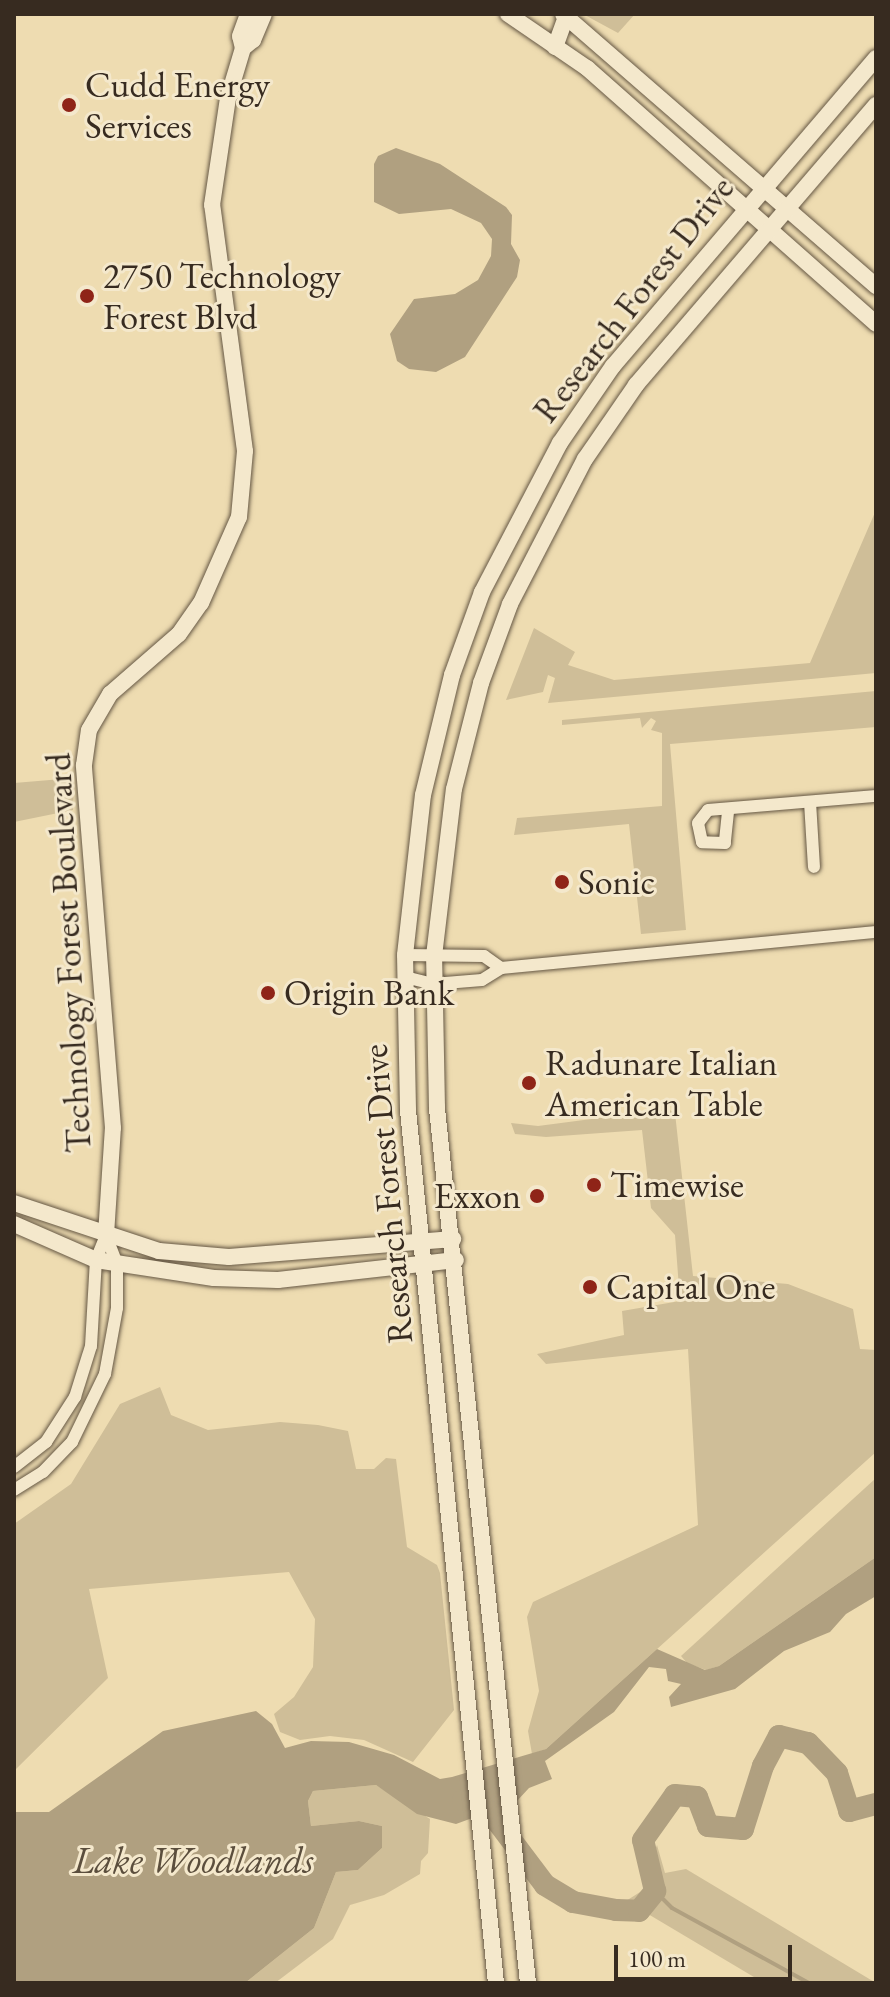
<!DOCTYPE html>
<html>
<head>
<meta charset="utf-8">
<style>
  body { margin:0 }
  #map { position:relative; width:890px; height:1997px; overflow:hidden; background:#eedcb1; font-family:"EB Garamond",serif }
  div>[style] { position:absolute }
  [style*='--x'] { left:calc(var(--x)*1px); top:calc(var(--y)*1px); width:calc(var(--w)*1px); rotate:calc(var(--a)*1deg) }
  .green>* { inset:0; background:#cfbe98 }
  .water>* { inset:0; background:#b0a080 }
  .stream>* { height:4px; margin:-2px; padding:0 2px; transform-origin:2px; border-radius:2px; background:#b0a080 }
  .river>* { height:22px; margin:-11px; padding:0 11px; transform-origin:11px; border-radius:11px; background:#b0a080 }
  .roads { filter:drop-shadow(0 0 2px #655744) drop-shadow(0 0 2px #655744) }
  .street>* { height:12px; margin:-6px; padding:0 6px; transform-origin:6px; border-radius:6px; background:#f4e8cc }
  .secondary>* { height:16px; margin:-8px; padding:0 8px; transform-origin:8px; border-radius:8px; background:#f4e8cc }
  .dots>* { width:22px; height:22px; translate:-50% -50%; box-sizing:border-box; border:4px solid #f4e8cc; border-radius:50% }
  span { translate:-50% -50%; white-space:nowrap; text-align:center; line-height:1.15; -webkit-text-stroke:6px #f4e8cc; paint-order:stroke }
  .poi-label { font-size:36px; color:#372b20 }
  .left { translate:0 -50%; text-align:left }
  .right { translate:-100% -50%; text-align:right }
  .street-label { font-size:36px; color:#372b20 }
  .water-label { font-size:38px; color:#5b4e3d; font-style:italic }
  .frame { position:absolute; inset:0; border:16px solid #372b20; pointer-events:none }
  .scale { position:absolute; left:614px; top:1945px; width:178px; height:36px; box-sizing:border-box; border:4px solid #372b20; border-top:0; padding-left:10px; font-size:24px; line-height:28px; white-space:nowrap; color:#372b20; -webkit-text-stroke:6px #f4e8cc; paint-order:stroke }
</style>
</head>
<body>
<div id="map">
  <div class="green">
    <i style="clip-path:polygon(583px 14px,635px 14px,618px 33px)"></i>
    <i style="clip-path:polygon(876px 510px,876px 673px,548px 703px,555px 678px,548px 675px,543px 692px,506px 700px,534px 628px,575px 652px,568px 665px,614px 680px,810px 663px)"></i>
    <i style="clip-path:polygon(876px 691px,876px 727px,670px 744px,686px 930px,641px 934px,629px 824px,514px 835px,517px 818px,662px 806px,662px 733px,651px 730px,656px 721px,651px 718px,642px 728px,640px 718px,562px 725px,562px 720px)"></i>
    <i style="clip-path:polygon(74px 778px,73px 810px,14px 822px,14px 783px)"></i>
    <i style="clip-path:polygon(668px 1109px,675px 1113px,693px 1276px,788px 1284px,853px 1309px,860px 1349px,876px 1350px,876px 1452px,546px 1749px,532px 1754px,528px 1731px,539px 1691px,527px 1617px,533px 1602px,698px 1525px,688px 1349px,546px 1364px,537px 1354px,624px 1335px,622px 1311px,680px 1301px,675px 1235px,651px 1208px,642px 1130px,546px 1137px,515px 1134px,511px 1123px,538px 1126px)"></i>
    <i style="clip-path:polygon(160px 1387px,171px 1415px,208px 1430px,280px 1422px,318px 1425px,348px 1431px,356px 1469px,374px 1469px,386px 1458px,396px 1459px,407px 1547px,437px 1565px,440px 1573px,454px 1710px,413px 1762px,364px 1740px,330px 1736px,300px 1740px,280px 1732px,274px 1714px,294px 1697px,313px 1667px,315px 1619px,289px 1572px,89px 1589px,108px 1678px,14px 1771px,14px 1524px,71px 1484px,120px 1404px)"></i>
    <i style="clip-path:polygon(876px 1478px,876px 1557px,719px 1666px,706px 1670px,687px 1663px,681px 1656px)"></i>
    <i style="clip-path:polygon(376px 1785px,430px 1819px,428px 1853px,421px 1861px,420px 1874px,384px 1895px,350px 1905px,333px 1939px,275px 1983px,245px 1983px,314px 1928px,336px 1872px,358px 1870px,382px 1848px,382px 1826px,359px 1821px,311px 1826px,308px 1801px,313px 1791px)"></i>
    <i style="clip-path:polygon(657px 1845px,665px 1873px,686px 1869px,876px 1983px,764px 1983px,648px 1914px,619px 1913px,618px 1906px,648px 1887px,643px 1855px,652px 1857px)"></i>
  </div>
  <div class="water">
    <i style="clip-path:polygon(396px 148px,440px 164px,506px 207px,512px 215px,511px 244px,520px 260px,517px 277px,465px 357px,436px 372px,409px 369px,397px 361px,390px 334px,414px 299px,455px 294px,478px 280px,491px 256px,492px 239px,481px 223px,451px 209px,399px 214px,374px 202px,374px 164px,378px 156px)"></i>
    <i style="clip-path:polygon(876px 1557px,876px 1596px,846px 1614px,830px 1632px,784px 1651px,735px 1689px,671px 1707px,669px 1697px,681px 1684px,668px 1681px,666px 1669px,649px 1667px,614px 1712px,545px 1761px,552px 1779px,529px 1788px,516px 1802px,456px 1824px,417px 1814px,376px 1785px,313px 1791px,308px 1801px,311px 1826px,359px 1821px,382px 1826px,382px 1848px,358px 1870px,336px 1872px,314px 1928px,245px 1983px,14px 1983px,14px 1812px,49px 1812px,163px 1731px,256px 1711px,272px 1724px,285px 1748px,311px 1741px,349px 1742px,394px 1755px,440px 1779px,452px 1777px,546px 1749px,657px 1649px,705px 1670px,719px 1666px)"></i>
  </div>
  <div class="stream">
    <i style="--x:655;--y:1891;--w:24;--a:45"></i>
    <i style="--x:672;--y:1908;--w:156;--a:28.7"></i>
  </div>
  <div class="river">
    <i style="--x:463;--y:1800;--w:30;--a:24"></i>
    <i style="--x:490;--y:1812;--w:91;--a:53"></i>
    <i style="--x:545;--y:1885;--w:33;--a:31"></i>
    <i style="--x:573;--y:1902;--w:44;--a:10.5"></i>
    <i style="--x:616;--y:1910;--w:23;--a:2"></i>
    <i style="--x:639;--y:1911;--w:26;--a:-51"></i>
    <i style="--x:655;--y:1891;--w:52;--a:-103.2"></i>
    <i style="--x:643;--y:1840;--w:55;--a:-54.6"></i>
    <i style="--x:675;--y:1795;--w:22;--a:5"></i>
    <i style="--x:697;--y:1797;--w:31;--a:69"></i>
    <i style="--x:708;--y:1826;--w:35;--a:5"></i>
    <i style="--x:743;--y:1829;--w:66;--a:-72.4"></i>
    <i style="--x:763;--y:1766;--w:34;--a:-62"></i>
    <i style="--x:779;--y:1736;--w:30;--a:14"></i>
    <i style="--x:808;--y:1743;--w:42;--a:46"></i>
    <i style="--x:837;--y:1773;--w:40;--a:72"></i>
    <i style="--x:849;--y:1811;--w:28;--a:-15"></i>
  </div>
  <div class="roads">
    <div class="street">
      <i style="--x:810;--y:802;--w:65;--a:86.5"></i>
      <i style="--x:728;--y:812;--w:31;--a:96"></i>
      <i style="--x:725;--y:843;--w:23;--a:-178"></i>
      <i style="--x:702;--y:842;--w:19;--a:-102"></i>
      <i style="--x:698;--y:823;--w:16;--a:-52"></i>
      <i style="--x:708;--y:810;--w:169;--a:-4.8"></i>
      <i style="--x:405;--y:955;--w:79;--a:0.7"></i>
      <i style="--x:484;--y:956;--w:21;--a:35"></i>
      <i style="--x:405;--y:977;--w:29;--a:14"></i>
      <i style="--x:433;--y:984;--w:49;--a:-4.7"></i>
      <i style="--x:482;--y:980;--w:22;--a:-32"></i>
      <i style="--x:501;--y:968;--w:377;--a:-5.5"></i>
      <i style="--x:14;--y:1467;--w:41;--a:-38"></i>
      <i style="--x:46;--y:1442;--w:54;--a:-57.2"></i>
      <i style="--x:75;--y:1397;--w:53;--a:-72.6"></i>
      <i style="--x:91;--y:1346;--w:86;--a:-86.7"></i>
      <i style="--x:96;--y:1260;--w:27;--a:-68"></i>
      <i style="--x:14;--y:1490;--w:34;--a:-32"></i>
      <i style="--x:43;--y:1472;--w:42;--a:-46"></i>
      <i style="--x:72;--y:1442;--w:76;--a:-64.1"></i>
      <i style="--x:105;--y:1374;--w:67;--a:-79.7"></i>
      <i style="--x:117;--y:1308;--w:44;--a:-90"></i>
      <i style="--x:117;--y:1264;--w:31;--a:-111"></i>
    </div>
    <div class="secondary">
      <i style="--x:508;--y:14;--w:96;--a:34.4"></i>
      <i style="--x:587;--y:68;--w:386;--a:41.5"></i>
      <i style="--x:563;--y:14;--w:415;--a:41"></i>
      <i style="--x:555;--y:47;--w:33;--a:-70"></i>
      <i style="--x:243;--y:48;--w:12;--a:-104"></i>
      <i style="--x:240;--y:36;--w:23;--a:-70"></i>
      <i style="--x:14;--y:1203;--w:153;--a:18.3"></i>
      <i style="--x:159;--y:1251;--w:70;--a:4.9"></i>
      <i style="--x:229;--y:1257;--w:225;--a:-4.6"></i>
      <i style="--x:14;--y:1224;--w:90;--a:23.7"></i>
      <i style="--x:96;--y:1260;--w:119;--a:8.7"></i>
      <i style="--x:214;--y:1278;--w:64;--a:1.8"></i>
      <i style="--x:278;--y:1280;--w:179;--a:-6.4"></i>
      <i style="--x:106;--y:1235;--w:107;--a:-86.3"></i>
      <i style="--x:113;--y:1128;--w:364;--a:-94.6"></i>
      <i style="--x:84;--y:765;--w:35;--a:-82"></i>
      <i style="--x:89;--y:730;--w:42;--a:-59.7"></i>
      <i style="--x:110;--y:694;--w:91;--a:-41"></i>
      <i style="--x:179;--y:634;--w:38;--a:-55"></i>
      <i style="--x:201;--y:603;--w:94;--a:-66.2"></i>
      <i style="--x:239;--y:517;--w:66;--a:-84.8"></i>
      <i style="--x:245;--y:451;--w:248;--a:-97.6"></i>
      <i style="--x:212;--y:205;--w:108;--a:-81.5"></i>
      <i style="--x:228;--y:98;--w:52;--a:-73.3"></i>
      <i style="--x:243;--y:48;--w:13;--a:-39"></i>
      <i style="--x:253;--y:40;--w:28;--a:-67"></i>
      <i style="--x:496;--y:1983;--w:877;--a:-95.76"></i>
      <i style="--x:408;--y:1110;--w:155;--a:-91.1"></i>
      <i style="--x:405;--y:955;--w:161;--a:-83.6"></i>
      <i style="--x:423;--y:795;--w:123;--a:-76.4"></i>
      <i style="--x:452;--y:675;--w:88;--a:-70.1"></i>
      <i style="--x:482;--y:592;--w:168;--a:-62.4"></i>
      <i style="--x:560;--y:443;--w:93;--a:-55.5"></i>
      <i style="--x:613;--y:366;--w:405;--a:-49.5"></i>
      <i style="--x:528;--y:1983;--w:880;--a:-95.94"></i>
      <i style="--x:437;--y:1108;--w:152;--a:-91.1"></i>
      <i style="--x:434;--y:956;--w:168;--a:-83.2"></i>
      <i style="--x:454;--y:789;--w:109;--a:-75.7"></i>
      <i style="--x:481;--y:683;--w:84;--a:-69.8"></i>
      <i style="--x:510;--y:604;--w:163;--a:-62.7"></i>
      <i style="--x:585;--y:459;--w:90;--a:-55.4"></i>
      <i style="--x:636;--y:385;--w:369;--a:-49.4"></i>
    </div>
  </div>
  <div class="dots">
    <i style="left:69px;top:105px;background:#8f2418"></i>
    <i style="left:87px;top:296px;background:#8f2418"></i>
    <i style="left:562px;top:882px;background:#8f2418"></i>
    <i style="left:268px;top:993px;background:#8f2418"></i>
    <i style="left:529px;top:1083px;background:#8f2418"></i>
    <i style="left:594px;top:1185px;background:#8f2418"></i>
    <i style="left:537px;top:1196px;background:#8f2418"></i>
    <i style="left:590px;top:1287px;background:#8f2418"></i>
  </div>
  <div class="poi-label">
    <span class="left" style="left:85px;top:105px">Cudd Energy<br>Services</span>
    <span class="left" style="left:103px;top:296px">2750 Technology<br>Forest Blvd</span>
    <span class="left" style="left:578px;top:882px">Sonic</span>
    <span class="left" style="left:284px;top:993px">Origin Bank</span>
    <span class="left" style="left:545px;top:1083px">Radunare Italian<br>American Table</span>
    <span class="left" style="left:610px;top:1185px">Timewise</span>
    <span class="right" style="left:521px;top:1196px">Exxon</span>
    <span class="left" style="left:606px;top:1287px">Capital One</span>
  </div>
  <div class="street-label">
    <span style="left:633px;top:299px;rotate:-52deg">Research Forest Drive</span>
    <span style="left:68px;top:953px;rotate:-93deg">Technology Forest Boulevard</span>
    <span style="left:387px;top:1194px;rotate:-95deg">Research Forest Drive</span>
  </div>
  <div class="water-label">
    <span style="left:193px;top:1860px">Lake Woodlands</span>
  </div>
  <div class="frame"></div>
  <div class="scale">100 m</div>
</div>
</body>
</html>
